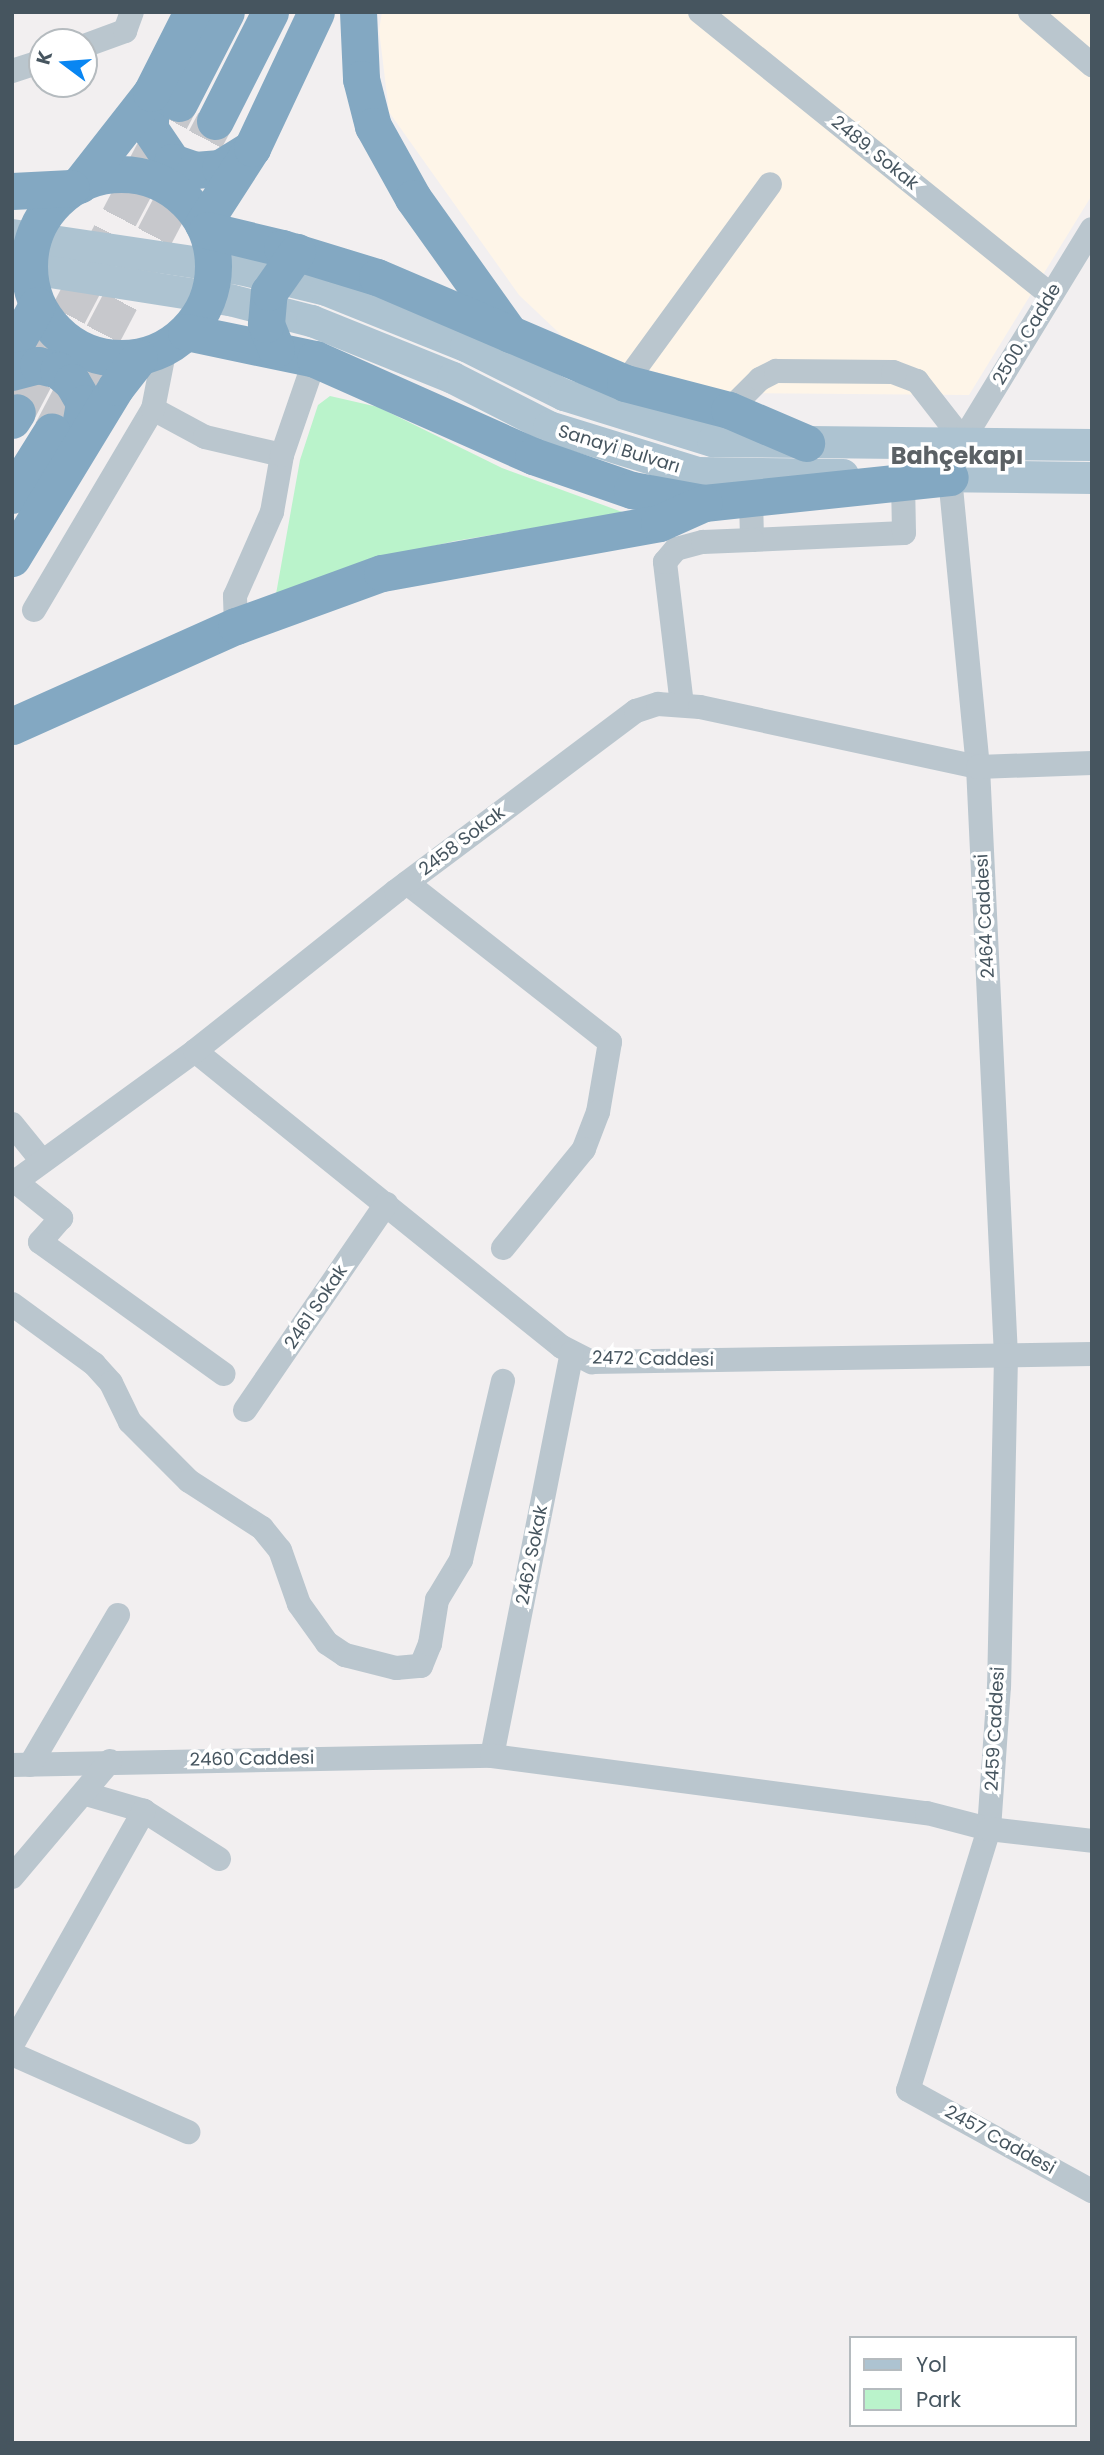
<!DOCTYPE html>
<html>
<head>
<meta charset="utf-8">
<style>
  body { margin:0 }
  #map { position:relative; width:1104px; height:2455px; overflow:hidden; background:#f2eff0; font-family:Poppins,sans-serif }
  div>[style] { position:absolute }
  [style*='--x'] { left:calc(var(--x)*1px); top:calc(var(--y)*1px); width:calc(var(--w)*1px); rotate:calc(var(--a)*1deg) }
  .commercial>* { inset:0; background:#fef5e8 }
  .green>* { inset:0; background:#baf3cb }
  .highway-tunnel>* { height:37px; margin-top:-18.5px; transform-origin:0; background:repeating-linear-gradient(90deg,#c7c8cc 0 37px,transparent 0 55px) }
  .minor>* { height:24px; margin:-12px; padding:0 12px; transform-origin:12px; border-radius:12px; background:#bac6ce }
  .major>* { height:32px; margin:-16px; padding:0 16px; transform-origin:16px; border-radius:16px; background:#adc3d1 }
  .highway>* { height:37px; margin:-18.5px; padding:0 18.5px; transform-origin:18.5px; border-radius:18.5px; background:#83a8c2 }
  .highway>.ring { margin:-18.5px; padding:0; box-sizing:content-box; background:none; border:37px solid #83a8c2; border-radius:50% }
  span { translate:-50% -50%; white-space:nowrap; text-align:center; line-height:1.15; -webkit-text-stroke:7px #fff; paint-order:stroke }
  .street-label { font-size:18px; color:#46555f }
  .district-label { font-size:24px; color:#5b6165; font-weight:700 }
  .frame { position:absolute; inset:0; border:14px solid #46555f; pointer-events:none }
  .legend { position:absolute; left:849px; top:2336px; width:228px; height:91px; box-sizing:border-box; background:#fff; border:2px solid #b5bbbf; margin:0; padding:9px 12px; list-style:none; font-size:21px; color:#46555f }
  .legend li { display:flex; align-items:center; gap:14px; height:35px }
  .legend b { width:35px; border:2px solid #b5bbbf }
  .north { position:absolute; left:28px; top:28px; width:70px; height:70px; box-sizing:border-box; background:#fff; border:2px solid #b5bbbf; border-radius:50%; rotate:286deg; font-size:19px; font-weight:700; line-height:28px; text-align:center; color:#46555f }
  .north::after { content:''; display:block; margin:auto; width:24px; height:32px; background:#0986f2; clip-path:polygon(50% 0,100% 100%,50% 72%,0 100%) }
</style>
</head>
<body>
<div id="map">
  <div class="commercial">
    <i style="clip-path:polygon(382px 12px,1092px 12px,1092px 195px,969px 395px,730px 393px,577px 350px,519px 295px,389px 112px,379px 30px)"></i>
  </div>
  <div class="green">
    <i style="clip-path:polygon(330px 396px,378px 407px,502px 468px,625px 513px,455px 541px,359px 563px,276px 594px,300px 460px,318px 405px)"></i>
  </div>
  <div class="highway-tunnel">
    <i style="--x:17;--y:412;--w:349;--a:-62.3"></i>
    <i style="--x:52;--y:431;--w:350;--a:-62.3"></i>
  </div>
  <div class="minor">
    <i style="--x:700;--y:12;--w:449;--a:38.9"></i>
    <i style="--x:1030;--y:12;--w:82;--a:40.5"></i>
    <i style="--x:84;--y:46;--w:44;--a:-20.1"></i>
    <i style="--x:125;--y:31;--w:20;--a:-70"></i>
    <i style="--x:12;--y:71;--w:32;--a:-18"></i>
    <i style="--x:625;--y:383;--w:246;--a:-53.9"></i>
    <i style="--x:153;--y:409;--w:59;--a:28.3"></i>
    <i style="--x:205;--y:437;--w:79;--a:13.2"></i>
    <i style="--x:729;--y:410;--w:44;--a:-45"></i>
    <i style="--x:760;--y:379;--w:18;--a:-27"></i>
    <i style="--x:776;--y:371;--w:117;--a:0.5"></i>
    <i style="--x:893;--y:372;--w:26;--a:21"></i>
    <i style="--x:917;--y:381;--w:75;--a:52.1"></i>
    <i style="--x:963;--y:440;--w:247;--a:-58.6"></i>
    <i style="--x:950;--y:477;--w:291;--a:84.5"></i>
    <i style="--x:978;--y:767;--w:590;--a:87.28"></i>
    <i style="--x:1006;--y:1356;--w:330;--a:91.2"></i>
    <i style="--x:999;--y:1686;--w:143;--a:94"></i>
    <i style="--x:989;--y:1829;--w:273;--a:107.2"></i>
    <i style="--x:908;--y:2090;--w:210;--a:28.8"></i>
    <i style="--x:751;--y:498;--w:42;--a:88.6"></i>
    <i style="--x:752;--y:540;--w:152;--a:-2.6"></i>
    <i style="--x:904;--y:533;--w:51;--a:-91.1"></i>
    <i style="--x:34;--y:610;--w:234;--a:-59.4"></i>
    <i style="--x:153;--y:409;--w:62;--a:-78.9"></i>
    <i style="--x:236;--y:626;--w:30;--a:-92"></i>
    <i style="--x:235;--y:596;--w:92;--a:-66.2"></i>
    <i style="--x:272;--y:512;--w:58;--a:-80"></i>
    <i style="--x:282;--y:455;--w:102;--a:-71"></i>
    <i style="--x:682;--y:705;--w:144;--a:-96.8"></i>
    <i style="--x:665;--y:562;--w:17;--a:-50"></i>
    <i style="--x:676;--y:549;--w:28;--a:-15"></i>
    <i style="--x:703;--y:542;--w:49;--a:-2.3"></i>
    <i style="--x:407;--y:883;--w:258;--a:38.1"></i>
    <i style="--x:610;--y:1042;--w:71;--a:99.7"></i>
    <i style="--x:598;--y:1112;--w:40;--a:111"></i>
    <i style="--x:584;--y:1149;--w:128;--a:129.3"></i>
    <i style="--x:195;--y:1051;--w:471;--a:38.9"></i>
    <i style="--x:562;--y:1347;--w:34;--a:27"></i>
    <i style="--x:592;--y:1362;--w:500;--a:-0.92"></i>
    <i style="--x:12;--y:1124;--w:48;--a:51"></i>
    <i style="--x:16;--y:1182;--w:58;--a:38.7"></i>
    <i style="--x:61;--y:1218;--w:32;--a:131"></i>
    <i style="--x:40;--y:1242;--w:226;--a:35.7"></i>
    <i style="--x:12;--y:1184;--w:226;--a:-36"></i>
    <i style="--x:195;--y:1051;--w:257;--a:-38.5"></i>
    <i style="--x:396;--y:891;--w:300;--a:-36.9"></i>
    <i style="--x:636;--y:711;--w:23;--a:-18"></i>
    <i style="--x:658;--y:704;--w:42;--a:4.1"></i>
    <i style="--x:700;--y:707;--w:284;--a:12.2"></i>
    <i style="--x:978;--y:767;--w:114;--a:-2"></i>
    <i style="--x:12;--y:1304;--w:102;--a:36.2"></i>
    <i style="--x:94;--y:1364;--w:25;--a:48"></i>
    <i style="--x:111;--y:1383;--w:43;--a:64"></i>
    <i style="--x:130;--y:1422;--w:83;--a:45"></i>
    <i style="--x:189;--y:1481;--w:87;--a:32.8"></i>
    <i style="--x:262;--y:1528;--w:28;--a:51"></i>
    <i style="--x:280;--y:1550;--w:57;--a:70.6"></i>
    <i style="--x:299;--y:1604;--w:48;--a:54.3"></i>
    <i style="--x:327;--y:1643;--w:22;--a:34"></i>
    <i style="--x:345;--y:1655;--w:53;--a:14.3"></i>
    <i style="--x:396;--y:1668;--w:25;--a:-5"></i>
    <i style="--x:421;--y:1666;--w:24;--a:-68"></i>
    <i style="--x:430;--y:1644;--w:45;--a:-81"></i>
    <i style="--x:437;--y:1600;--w:47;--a:-59"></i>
    <i style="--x:461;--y:1560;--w:184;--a:-76.8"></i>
    <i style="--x:245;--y:1410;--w:250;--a:-55.6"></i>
    <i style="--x:492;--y:1756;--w:411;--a:-78.8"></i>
    <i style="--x:12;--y:1765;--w:480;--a:-1.1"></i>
    <i style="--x:492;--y:1756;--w:439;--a:7.5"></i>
    <i style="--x:927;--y:1813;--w:64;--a:14.5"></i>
    <i style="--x:989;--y:1829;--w:104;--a:6.6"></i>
    <i style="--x:30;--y:1765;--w:174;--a:-59.6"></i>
    <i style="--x:86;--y:1794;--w:60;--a:16.3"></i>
    <i style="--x:144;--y:1811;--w:89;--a:32.6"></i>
    <i style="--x:12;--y:1877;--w:152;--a:-49.8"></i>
    <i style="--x:12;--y:2045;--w:269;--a:-60.6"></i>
    <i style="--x:12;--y:2054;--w:193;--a:23.9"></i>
  </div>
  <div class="major">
    <i style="--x:12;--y:235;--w:231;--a:8.5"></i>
    <i style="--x:240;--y:269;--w:89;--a:13.7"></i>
    <i style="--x:326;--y:290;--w:151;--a:21.8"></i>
    <i style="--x:466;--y:346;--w:110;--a:26.6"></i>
    <i style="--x:564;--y:395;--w:156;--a:17.2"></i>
    <i style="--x:713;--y:441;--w:379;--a:0.6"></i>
    <i style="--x:12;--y:266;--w:221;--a:8.9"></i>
    <i style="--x:230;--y:300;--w:85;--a:14.4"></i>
    <i style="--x:312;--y:321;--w:152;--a:22"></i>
    <i style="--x:453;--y:378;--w:108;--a:27"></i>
    <i style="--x:549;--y:427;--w:156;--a:17.2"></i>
    <i style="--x:698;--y:473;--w:145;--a:0.8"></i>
    <i style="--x:927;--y:476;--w:165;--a:0.7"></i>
  </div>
  <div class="highway">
    <i style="--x:358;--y:12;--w:67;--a:87.4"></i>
    <i style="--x:361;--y:79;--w:49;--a:75.7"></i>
    <i style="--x:373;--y:126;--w:82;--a:60.9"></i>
    <i style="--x:413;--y:198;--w:167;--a:54.5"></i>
    <i style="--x:151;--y:93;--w:36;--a:92"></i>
    <i style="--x:150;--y:129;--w:40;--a:56"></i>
    <i style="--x:172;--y:162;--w:24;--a:19"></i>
    <i style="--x:195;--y:170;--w:25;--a:-5"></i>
    <i style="--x:220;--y:168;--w:38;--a:-32"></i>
    <i style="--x:179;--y:103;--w:102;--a:-62.7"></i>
    <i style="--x:215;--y:121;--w:122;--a:-63.2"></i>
    <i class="ring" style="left:29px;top:174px;width:147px;height:147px"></i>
    <i style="--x:79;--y:185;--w:117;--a:-52"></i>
    <i style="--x:151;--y:93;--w:91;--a:-63.2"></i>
    <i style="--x:12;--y:191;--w:59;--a:-2.9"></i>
    <i style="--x:203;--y:224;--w:90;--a:-57.2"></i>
    <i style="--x:252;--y:148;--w:150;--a:-64.8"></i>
    <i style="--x:207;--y:230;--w:77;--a:13.5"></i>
    <i style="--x:282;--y:248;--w:99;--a:17"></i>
    <i style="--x:377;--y:277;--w:270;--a:23.1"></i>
    <i style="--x:625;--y:383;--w:107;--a:14.6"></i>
    <i style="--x:729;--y:410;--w:84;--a:23.2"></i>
    <i style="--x:186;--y:332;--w:132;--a:11.8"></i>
    <i style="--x:315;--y:359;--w:239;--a:24"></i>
    <i style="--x:533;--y:456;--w:105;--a:19"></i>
    <i style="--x:632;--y:490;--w:73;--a:10.2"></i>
    <i style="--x:704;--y:503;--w:247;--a:-6"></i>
    <i style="--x:276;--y:349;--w:27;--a:-112"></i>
    <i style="--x:266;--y:324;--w:32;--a:-85"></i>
    <i style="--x:269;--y:292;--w:49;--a:-55"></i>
    <i style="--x:12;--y:350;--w:51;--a:-60.9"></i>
    <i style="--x:12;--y:372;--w:27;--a:-15"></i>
    <i style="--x:38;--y:365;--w:21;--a:14"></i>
    <i style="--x:58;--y:370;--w:18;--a:41"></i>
    <i style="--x:72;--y:382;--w:24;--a:60"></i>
    <i style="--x:84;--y:403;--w:41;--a:99.9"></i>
    <i style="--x:12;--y:420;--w:9;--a:-58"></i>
    <i style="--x:12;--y:495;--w:75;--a:-58"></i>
    <i style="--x:12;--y:558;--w:200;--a:-58.7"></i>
    <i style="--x:116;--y:387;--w:37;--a:-52"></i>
    <i style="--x:12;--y:726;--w:245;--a:-24.1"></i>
    <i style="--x:236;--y:626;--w:155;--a:-20"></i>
    <i style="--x:382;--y:573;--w:281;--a:-10.2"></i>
    <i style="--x:659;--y:523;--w:49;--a:-24"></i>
  </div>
  <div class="street-label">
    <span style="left:875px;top:153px;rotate:39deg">2489. Sokak</span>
    <span style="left:1027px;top:334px;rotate:-59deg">2500. Cadde</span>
    <span style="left:619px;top:449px;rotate:17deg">Sanayi Bulvarı</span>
    <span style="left:462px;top:841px;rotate:-37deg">2458 Sokak</span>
    <span style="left:985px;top:916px;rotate:-93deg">2464 Caddesi</span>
    <span style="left:316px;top:1307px;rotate:-56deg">2461 Sokak</span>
    <span style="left:653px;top:1359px;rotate:1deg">2472 Caddesi</span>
    <span style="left:532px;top:1555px;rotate:-79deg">2462 Sokak</span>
    <span style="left:995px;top:1729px;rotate:-87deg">2459 Caddesi</span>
    <span style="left:252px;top:1759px;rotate:-1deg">2460 Caddesi</span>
    <span style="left:1000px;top:2140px;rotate:29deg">2457 Caddesi</span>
  </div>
  <div class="district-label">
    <span style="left:957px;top:456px">Bahçekapı</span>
  </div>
  <div class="frame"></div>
  <ul class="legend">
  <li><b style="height:9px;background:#adc3d1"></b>Yol</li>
  <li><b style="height:19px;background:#baf3cb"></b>Park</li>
  </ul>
  <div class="north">K</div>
</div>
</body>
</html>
